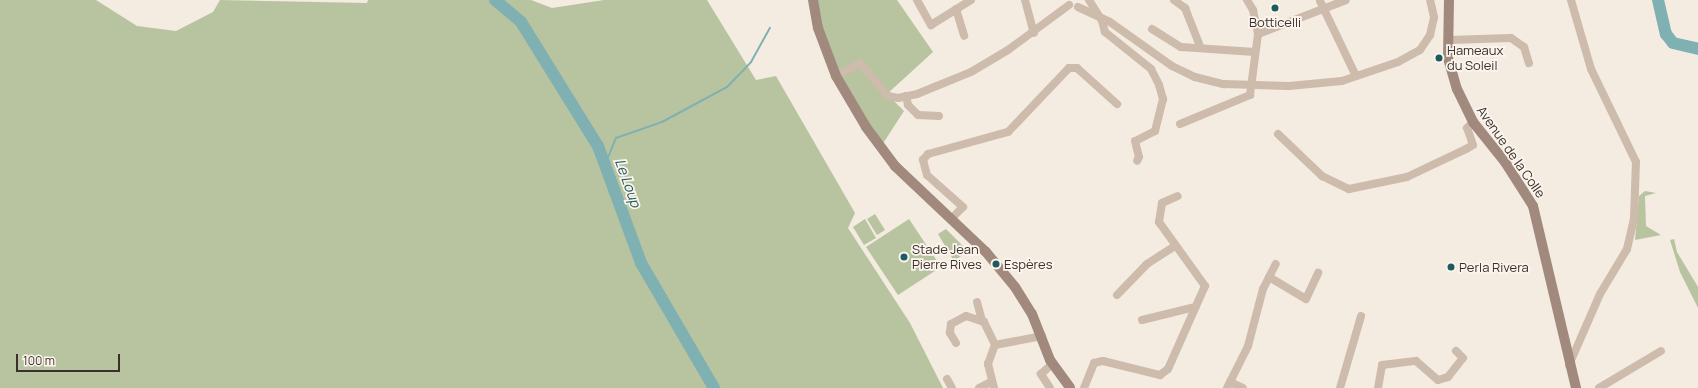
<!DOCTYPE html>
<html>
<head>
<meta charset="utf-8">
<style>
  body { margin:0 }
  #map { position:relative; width:1698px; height:388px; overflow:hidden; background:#f4ebe1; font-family:Manrope,sans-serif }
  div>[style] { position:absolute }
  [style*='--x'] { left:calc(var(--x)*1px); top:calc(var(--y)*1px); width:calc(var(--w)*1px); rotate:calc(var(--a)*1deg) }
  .green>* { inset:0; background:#b8c4a0 }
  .stream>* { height:2px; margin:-1px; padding:0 1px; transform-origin:1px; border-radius:1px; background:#7fb0b2 }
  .river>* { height:12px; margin:-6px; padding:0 6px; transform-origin:6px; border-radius:6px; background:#7fb0b2 }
  .street>* { height:8px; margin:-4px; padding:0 4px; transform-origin:4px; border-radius:4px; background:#cdbbac }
  .secondary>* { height:10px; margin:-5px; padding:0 5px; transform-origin:5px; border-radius:5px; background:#a18a7d }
  .dots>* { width:11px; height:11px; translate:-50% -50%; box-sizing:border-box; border:2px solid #fbf5ee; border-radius:50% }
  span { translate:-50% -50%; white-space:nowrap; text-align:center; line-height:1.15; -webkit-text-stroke:3.5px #fbf5ee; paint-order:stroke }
  .poi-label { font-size:13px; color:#3b302b }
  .left { translate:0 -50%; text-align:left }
  .street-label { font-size:13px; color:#3b302b }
  .water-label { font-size:14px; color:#1f5a5e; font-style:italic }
  .scale { position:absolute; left:16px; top:354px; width:104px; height:18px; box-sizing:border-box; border:2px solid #3b302b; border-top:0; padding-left:5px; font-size:12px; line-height:14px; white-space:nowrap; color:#3b302b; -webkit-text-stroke:3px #fbf5ee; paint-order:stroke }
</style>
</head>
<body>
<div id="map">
  <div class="green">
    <i style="clip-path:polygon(0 0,96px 0,137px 26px,176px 31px,213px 12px,220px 0,367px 3px,368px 0,531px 0,552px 8px,604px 0,707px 0,756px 80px,776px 76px,855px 213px,848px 228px,910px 323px,943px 388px,0 388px)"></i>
    <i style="clip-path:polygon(810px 0,897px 0,933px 52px,887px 94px,904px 111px,882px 145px,843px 86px)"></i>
    <i style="clip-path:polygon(1645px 191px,1656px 193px,1645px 196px,1646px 226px,1661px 235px,1635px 240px,1639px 196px)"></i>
    <i style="clip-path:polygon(875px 214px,885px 230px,877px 235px,867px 219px)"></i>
    <i style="clip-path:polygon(865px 219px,876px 238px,864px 245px,853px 227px)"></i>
    <i style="clip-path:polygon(909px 219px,941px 267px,898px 295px,866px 247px)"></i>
    <i style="clip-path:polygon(946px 229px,968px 251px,954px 261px,938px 234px)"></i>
    <i style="clip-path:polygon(1674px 239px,1677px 252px,1698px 287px,1698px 308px,1680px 272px,1670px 240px)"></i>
  </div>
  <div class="stream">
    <i style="--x:605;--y:165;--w:29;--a:-68"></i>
    <i style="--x:616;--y:138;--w:49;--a:-19.2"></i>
    <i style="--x:662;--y:122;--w:74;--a:-28.3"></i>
    <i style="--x:727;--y:87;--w:35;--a:-46"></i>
    <i style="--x:751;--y:62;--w:39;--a:-61"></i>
  </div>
  <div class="river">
    <i style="--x:495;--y:0;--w:34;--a:40"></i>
    <i style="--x:521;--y:22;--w:146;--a:58.2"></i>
    <i style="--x:598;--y:146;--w:125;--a:69.8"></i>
    <i style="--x:641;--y:263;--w:145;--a:59.7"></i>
    <i style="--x:1658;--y:0;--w:35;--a:77"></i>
    <i style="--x:1666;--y:34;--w:11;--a:52"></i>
    <i style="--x:1673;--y:43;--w:26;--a:13"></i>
  </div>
  <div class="street">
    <i style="--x:917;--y:0;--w:29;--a:61"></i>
    <i style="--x:931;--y:25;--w:47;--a:-32"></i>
    <i style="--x:1025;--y:0;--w:34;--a:75"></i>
    <i style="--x:1089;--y:0;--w:25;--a:58"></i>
    <i style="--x:1102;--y:21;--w:11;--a:75"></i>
    <i style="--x:1105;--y:32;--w:59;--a:38.8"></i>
    <i style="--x:1151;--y:69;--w:18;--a:63"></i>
    <i style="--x:1159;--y:85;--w:15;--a:74"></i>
    <i style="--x:1163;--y:99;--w:33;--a:104"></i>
    <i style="--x:1155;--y:131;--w:22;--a:153"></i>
    <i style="--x:1135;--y:141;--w:16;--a:76"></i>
    <i style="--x:1139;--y:157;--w:4;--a:117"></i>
    <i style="--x:1174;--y:0;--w:14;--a:36"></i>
    <i style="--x:1185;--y:8;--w:41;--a:68.5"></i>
    <i style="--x:1247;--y:0;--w:12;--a:59"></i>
    <i style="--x:1253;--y:10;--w:25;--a:78"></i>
    <i style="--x:1258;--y:34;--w:94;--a:-21.1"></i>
    <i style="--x:1320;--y:1;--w:83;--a:64.4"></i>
    <i style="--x:1078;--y:7;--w:35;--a:25"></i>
    <i style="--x:1110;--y:22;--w:76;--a:35.4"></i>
    <i style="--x:1172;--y:66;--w:25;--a:26"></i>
    <i style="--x:1195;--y:77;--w:30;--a:14"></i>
    <i style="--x:1224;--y:84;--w:65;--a:1.8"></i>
    <i style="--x:1289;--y:86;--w:53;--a:-5.4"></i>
    <i style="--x:1342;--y:81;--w:59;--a:-18.7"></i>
    <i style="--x:1398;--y:62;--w:25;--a:-29"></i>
    <i style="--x:1420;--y:50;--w:18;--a:-56"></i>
    <i style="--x:1430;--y:35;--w:18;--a:-77"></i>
    <i style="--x:1434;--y:17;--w:17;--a:-103"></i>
    <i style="--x:956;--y:9;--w:28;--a:73"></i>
    <i style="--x:1152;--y:29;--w:34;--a:32"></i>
    <i style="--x:1181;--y:47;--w:74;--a:3.9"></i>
    <i style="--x:1449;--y:40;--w:62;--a:-1.8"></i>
    <i style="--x:1511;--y:38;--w:16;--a:35"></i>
    <i style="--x:1524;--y:47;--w:17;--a:73"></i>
    <i style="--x:836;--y:76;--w:27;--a:-28"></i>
    <i style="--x:860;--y:63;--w:43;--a:49.7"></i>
    <i style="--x:888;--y:96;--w:10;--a:11"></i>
    <i style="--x:898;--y:98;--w:19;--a:-12"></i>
    <i style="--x:917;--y:94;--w:58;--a:-22.2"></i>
    <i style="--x:971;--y:72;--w:43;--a:-30.7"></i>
    <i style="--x:1008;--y:50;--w:76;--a:-36.4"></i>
    <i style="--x:906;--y:96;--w:9;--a:77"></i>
    <i style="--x:908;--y:105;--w:14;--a:45"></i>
    <i style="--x:918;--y:115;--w:21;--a:3"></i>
    <i style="--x:1180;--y:124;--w:76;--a:-22.5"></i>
    <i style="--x:1250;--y:95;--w:62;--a:-82.5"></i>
    <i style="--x:1278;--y:134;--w:61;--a:43.7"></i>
    <i style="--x:1322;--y:176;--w:30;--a:26"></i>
    <i style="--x:1349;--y:189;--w:59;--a:-11.7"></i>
    <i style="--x:1407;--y:177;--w:65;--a:-25.4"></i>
    <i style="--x:1466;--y:149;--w:8;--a:-30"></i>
    <i style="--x:1473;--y:145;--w:18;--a:-109"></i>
    <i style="--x:1467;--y:128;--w:8;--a:-45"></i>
    <i style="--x:951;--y:219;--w:17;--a:-45"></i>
    <i style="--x:963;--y:207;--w:48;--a:-138.4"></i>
    <i style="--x:927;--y:175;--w:16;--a:-105"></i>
    <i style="--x:923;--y:160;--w:8;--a:-50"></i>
    <i style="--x:928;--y:154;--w:83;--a:-15.4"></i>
    <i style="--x:1008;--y:132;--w:88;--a:-46.4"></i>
    <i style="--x:1069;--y:68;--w:8;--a:0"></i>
    <i style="--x:1077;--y:68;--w:54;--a:42"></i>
    <i style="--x:1269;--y:277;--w:43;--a:30.7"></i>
    <i style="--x:1306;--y:299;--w:29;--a:-65"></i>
    <i style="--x:1117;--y:295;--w:43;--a:-45.9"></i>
    <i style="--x:1147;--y:264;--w:33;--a:-33"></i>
    <i style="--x:977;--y:302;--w:20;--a:75"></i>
    <i style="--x:1142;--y:320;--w:55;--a:-13.8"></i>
    <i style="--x:956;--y:343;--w:12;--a:-121"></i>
    <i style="--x:950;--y:333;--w:9;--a:-84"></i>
    <i style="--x:951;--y:324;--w:17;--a:-28"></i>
    <i style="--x:966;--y:316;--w:19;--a:18"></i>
    <i style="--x:984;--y:322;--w:25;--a:64"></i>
    <i style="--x:1569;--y:365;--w:77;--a:-66.4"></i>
    <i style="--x:1600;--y:294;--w:52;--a:-59"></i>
    <i style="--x:1627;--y:249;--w:32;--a:-77"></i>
    <i style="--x:1634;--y:218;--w:56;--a:-88"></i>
    <i style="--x:1636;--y:162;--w:103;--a:-115.8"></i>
    <i style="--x:1591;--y:69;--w:72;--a:-106.2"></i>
    <i style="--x:947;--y:379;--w:10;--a:61"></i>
    <i style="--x:1230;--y:382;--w:14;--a:25"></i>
    <i style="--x:979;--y:388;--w:13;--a:-27"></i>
    <i style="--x:994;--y:388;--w:25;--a:-104"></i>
    <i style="--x:988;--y:364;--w:20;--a:-70"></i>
    <i style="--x:995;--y:345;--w:48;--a:-10.8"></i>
    <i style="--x:1050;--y:388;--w:17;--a:-123"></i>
    <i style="--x:1041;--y:374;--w:15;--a:-42"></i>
    <i style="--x:1084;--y:388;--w:27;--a:-68"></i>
    <i style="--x:1094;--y:363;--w:9;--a:-13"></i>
    <i style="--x:1103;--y:361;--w:59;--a:13.8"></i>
    <i style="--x:1160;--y:375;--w:10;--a:-37"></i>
    <i style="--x:1168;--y:369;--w:91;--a:-66"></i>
    <i style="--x:1205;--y:286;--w:79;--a:-125.7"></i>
    <i style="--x:1159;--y:222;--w:19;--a:-81"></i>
    <i style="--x:1162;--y:203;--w:17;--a:-24"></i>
    <i style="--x:1227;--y:388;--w:47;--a:-63.4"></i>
    <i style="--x:1248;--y:346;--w:59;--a:-75.3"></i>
    <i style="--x:1263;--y:289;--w:28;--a:-63"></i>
    <i style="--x:1340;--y:388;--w:75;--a:-73.7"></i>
    <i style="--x:1378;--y:388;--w:23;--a:-80"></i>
    <i style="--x:1382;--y:365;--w:34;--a:-7"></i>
    <i style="--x:1416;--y:361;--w:29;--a:41"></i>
    <i style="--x:1438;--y:380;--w:10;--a:-17"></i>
    <i style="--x:1448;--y:377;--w:24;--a:-52"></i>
    <i style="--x:1463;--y:358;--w:10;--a:-135"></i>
    <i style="--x:1599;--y:388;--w:72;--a:-30.8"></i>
  </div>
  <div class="secondary">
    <i style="--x:813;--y:0;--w:28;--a:80"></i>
    <i style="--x:818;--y:28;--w:51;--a:69.4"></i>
    <i style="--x:836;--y:76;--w:59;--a:59.5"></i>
    <i style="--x:866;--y:127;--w:49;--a:53.4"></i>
    <i style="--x:895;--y:166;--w:125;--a:43.4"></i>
    <i style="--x:986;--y:252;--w:45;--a:50.4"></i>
    <i style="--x:1015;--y:287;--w:32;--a:58"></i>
    <i style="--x:1032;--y:314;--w:49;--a:68.6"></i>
    <i style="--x:1050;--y:360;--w:34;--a:54"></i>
    <i style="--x:1449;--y:0;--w:58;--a:91"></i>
    <i style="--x:1448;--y:58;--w:32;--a:74"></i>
    <i style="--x:1457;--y:89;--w:37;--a:64"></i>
    <i style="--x:1473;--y:122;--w:51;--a:51.3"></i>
    <i style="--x:1505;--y:162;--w:52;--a:57.5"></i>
    <i style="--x:1533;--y:206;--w:187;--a:76.7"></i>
  </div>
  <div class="dots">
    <i style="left:1275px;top:8px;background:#1f5a5e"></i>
    <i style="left:1439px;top:58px;background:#1f5a5e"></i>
    <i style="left:904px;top:257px;background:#1f5a5e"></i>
    <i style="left:996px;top:264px;background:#1f5a5e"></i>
    <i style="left:1451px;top:267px;background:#1f5a5e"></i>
  </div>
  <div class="poi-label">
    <span style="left:1275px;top:22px">Botticelli</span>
    <span class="left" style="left:1447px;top:58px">Hameaux<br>du Soleil</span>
    <span class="left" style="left:912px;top:257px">Stade Jean<br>Pierre Rives</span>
    <span class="left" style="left:1004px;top:264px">Espères</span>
    <span class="left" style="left:1459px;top:267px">Perla Rivera</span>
  </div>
  <div class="street-label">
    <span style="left:1511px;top:152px;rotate:55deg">Avenue de la Colle</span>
  </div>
  <div class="water-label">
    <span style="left:628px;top:183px;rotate:70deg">Le Loup</span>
  </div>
  <div class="scale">100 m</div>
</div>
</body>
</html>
